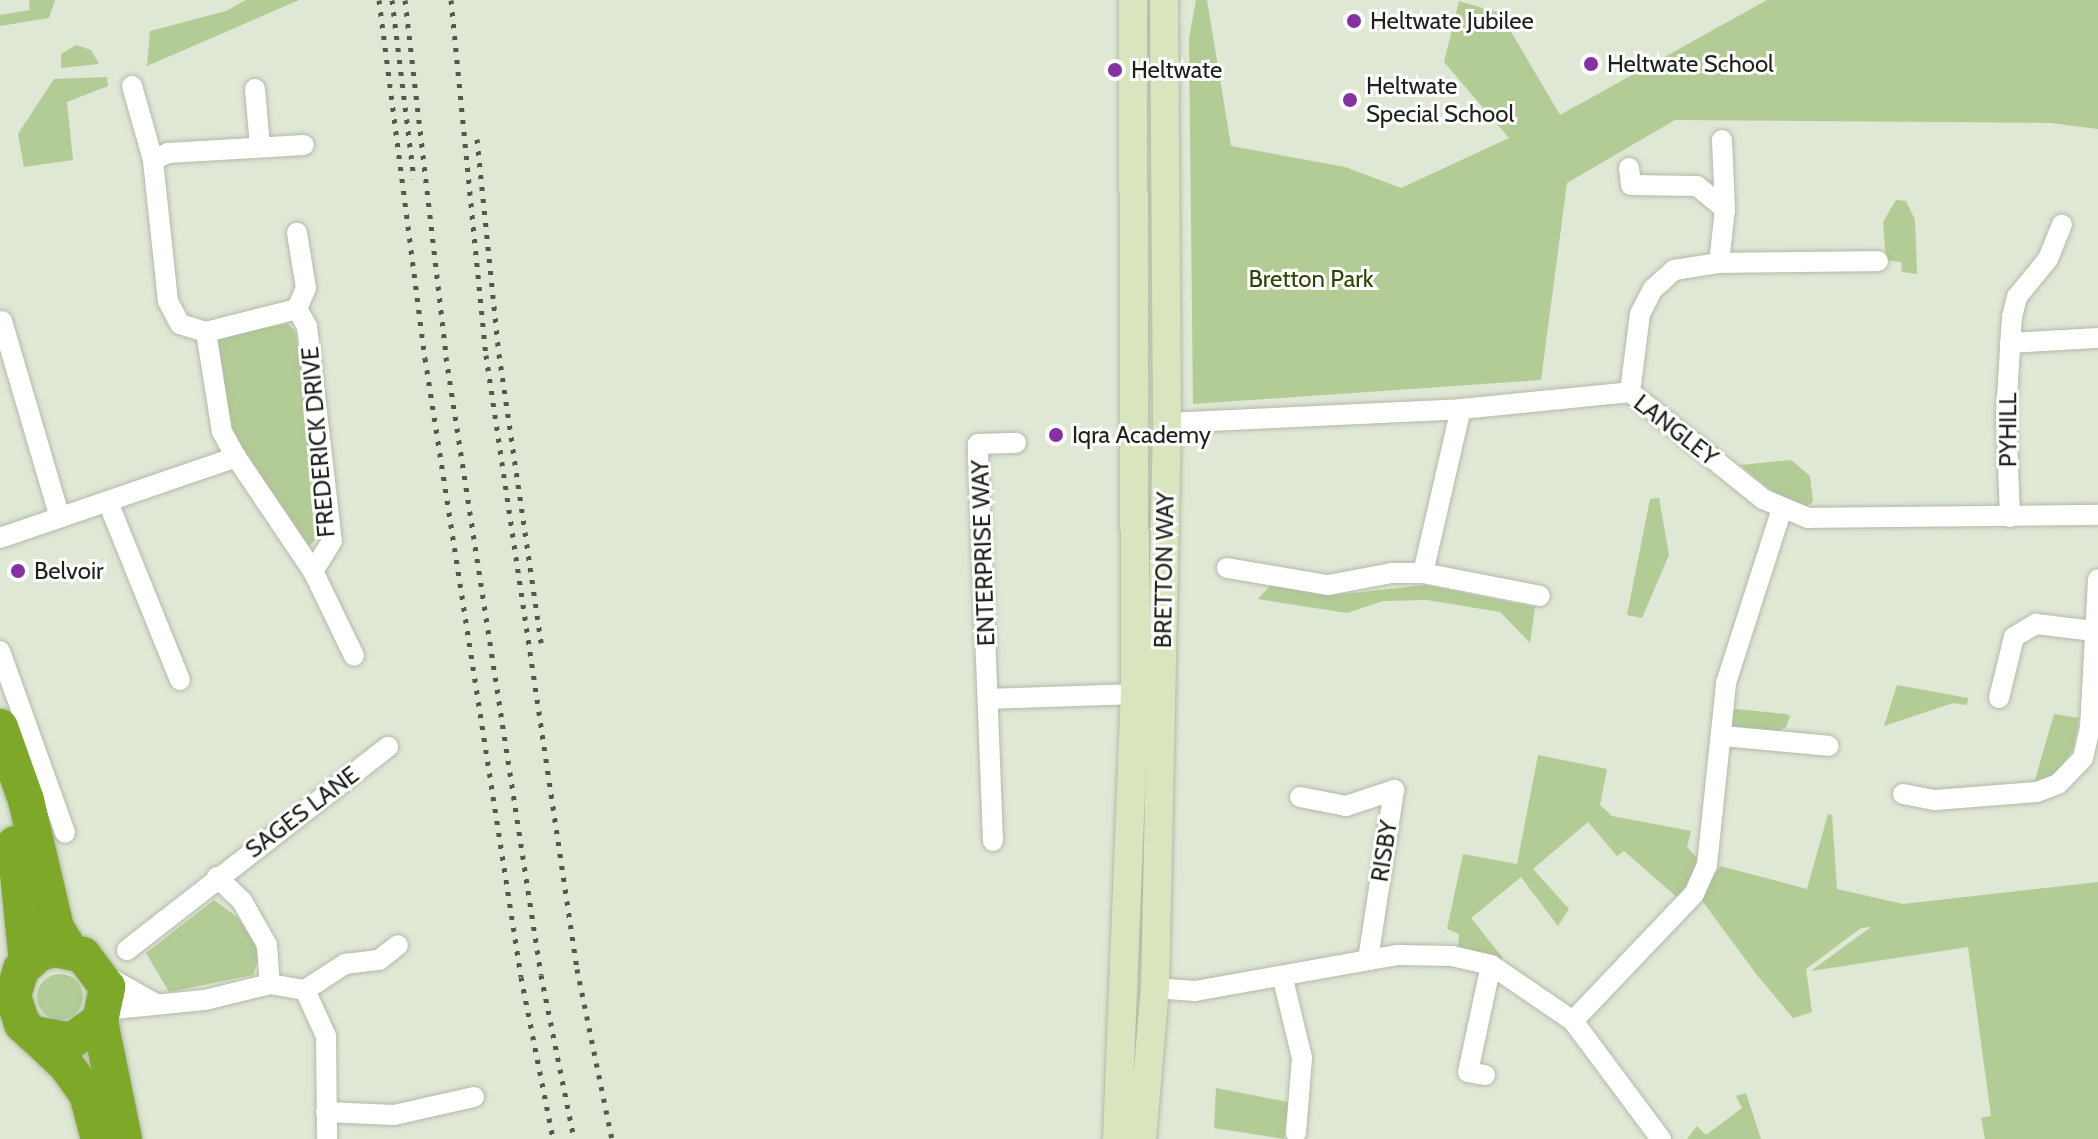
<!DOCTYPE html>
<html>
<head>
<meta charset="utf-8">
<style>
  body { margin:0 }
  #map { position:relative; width:2098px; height:1139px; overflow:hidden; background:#dfe7d5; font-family:Cabin,sans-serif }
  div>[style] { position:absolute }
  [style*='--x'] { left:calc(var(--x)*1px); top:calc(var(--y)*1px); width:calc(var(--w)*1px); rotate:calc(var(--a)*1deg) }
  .green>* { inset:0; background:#b3cb94 }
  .round { border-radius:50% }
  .roads { filter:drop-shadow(0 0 2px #b2baa8) drop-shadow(0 0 2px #b2baa8) }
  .street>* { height:20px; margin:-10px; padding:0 10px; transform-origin:10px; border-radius:10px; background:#fff }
  .secondary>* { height:28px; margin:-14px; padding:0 14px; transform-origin:14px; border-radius:14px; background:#d8e5be }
  .highway>* { height:36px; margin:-18px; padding:0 18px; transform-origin:18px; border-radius:18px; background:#7da828 }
  .rail>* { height:5px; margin-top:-2.5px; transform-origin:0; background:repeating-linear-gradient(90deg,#53574d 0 4px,transparent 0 12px) }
  .dots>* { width:22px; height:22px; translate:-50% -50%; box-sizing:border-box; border:4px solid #fff; border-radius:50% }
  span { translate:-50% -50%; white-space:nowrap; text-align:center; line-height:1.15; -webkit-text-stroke:6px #fff; paint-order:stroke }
  .poi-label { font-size:24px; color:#1f221b }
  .left { translate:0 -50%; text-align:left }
  .park-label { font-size:24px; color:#2e4400 }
  .street-label { font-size:24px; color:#1f221b }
</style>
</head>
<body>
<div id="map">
  <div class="green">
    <i style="clip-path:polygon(29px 0,55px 0,49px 18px,0 26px,0 15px,30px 10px)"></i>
    <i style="clip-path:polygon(246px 0,299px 0,147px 66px,150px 31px,226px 11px)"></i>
    <i style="clip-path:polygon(1196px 0,1207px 0,1231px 146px,1345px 167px,1401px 188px,1509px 138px,1444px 62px,1459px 1px,1500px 13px,1560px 115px,1767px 0,2098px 0,2098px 129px,2051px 123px,1675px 120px,1567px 183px,1541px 380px,1193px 404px,1189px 39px)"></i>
    <i style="clip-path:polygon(76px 45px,91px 50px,99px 64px,61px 68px,61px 54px)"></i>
    <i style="clip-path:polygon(107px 77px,108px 86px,67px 102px,73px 160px,24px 167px,18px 134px,54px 79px)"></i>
    <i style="clip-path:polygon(1896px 200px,1906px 201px,1915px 220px,1917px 274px,1902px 272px,1901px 262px,1886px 260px,1883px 222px)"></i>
    <i style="clip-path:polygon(288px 324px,295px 331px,300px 356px,324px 532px,309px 546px,231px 431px,215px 341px,226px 334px)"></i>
    <i style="clip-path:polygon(1791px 460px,1810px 476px,1813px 502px,1805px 507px,1772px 491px,1740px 465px)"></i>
    <i style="clip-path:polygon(1659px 498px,1669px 555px,1642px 618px,1627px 615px,1650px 499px)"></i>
    <i style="clip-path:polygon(1271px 585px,1335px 595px,1425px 585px,1535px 607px,1530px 643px,1500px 612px,1427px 600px,1383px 601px,1347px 613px,1258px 599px)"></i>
    <i style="clip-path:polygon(1897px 685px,1968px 698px,1967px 705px,1953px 703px,1884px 726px)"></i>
    <i style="clip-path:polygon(1727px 708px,1786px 714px,1790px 716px,1786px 727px,1773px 734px,1733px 727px)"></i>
    <i style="clip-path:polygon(2054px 714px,2079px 718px,2073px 750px,2055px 774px,2033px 787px)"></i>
    <i style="clip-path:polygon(1538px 755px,1607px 769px,1600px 805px,1612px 816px,1691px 831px,1687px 847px,1697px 858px,1696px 876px,1678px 898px,1624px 851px,1617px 856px,1588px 822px,1533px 869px,1569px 909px,1558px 926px,1521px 877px,1471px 918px,1503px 958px,1499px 962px,1458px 949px,1459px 934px,1447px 929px,1463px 854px,1517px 864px)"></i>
    <i style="clip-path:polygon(1828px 814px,1832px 815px,1837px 889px,1903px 904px,2098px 882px,2098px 1139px,1985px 1139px,1981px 1118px,1991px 1116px,1968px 947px,1811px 971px,1871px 927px,1861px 928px,1806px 969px,1812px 1012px,1793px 1018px,1757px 975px,1700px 898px,1720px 866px,1807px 889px)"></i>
    <i style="clip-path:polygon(214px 900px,237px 917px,254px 941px,259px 958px,253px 975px,169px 992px,146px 953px)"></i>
    <i class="round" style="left:37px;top:974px;width:46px;height:46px"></i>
    <i style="clip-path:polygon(1216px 1088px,1288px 1102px,1284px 1139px,1214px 1128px)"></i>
    <i style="clip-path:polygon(1746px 1093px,1761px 1139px,1687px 1139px,1697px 1126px,1706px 1135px,1742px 1108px,1736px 1096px)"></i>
  </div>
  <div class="roads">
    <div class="street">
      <i style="--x:255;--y:89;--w:57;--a:85"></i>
      <i style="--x:153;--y:160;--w:17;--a:-25"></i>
      <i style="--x:168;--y:153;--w:136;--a:-3.4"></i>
      <i style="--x:1629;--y:168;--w:17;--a:83"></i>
      <i style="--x:1631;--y:185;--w:66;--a:0.9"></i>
      <i style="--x:1697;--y:186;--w:36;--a:39"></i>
      <i style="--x:1719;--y:263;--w:54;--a:-83.7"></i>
      <i style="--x:1725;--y:209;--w:69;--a:-92.5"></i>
      <i style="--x:297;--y:309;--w:23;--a:-67"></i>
      <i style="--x:306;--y:288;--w:56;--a:-99.3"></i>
      <i style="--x:2;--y:321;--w:205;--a:73.6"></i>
      <i style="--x:206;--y:332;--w:94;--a:-14.2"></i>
      <i style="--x:297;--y:309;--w:20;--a:60"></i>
      <i style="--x:307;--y:326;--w:216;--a:83.4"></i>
      <i style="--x:332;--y:541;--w:36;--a:122"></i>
      <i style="--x:2010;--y:343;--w:88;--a:-3.3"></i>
      <i style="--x:1630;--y:392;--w:79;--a:-82.7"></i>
      <i style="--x:1640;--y:314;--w:28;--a:-63"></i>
      <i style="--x:1653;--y:289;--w:28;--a:-42"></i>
      <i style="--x:1674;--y:270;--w:46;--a:-8.8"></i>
      <i style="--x:1719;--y:263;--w:159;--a:-0.7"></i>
      <i style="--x:1167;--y:423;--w:294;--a:-2.7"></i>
      <i style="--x:1461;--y:409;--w:170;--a:-5.7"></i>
      <i style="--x:1630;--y:392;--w:171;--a:38.8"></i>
      <i style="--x:1763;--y:499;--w:49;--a:22.9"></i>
      <i style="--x:1808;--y:518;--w:290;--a:-0.6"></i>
      <i style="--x:236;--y:457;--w:138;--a:56"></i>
      <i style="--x:313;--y:571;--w:94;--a:64.2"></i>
      <i style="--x:108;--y:502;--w:192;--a:68"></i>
      <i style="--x:2010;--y:517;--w:103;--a:-92.2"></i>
      <i style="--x:2006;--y:414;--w:97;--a:-86.5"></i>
      <i style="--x:2012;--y:317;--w:21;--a:-76"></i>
      <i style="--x:2017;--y:297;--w:49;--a:-50.8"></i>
      <i style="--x:2048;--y:259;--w:37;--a:-68"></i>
      <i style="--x:0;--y:538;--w:250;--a:-18.9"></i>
      <i style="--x:236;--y:457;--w:29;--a:-119"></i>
      <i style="--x:222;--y:432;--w:101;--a:-99.1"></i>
      <i style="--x:206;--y:332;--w:27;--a:-163"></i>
      <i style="--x:180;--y:324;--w:26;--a:-118"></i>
      <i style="--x:168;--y:301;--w:142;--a:-96.1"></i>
      <i style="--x:153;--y:160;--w:77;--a:-105.8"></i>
      <i style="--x:1227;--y:568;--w:102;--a:9.6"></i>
      <i style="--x:1328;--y:585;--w:65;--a:-10.6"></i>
      <i style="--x:1392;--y:573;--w:31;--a:0"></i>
      <i style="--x:1423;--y:573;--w:119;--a:11.1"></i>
      <i style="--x:1423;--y:573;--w:168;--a:-77"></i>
      <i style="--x:0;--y:651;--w:193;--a:70.3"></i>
      <i style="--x:1999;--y:698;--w:63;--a:-76.2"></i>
      <i style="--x:2014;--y:637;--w:26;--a:-31"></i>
      <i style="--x:2036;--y:624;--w:58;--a:6.9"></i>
      <i style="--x:988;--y:699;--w:147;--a:-1.9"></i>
      <i style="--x:1722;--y:736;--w:107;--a:5.3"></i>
      <i style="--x:1903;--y:794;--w:33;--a:11"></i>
      <i style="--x:1935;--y:800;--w:102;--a:-4.5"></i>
      <i style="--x:2037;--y:792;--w:22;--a:-21"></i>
      <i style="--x:2058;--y:784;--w:36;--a:-46"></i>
      <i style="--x:2083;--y:758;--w:31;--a:-77"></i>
      <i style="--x:2090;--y:728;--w:149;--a:-86.9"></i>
      <i style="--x:1300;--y:797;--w:47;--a:11.1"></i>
      <i style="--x:1346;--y:806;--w:51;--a:-18.4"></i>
      <i style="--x:1394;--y:790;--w:172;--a:98.7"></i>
      <i style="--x:993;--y:841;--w:397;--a:-92.2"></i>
      <i style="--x:978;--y:444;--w:38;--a:-2"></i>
      <i style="--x:217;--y:877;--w:35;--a:44"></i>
      <i style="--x:242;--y:901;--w:51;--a:60.4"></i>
      <i style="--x:267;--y:945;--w:39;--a:86"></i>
      <i style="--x:127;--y:950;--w:331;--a:-37.9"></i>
      <i style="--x:101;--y:973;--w:61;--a:29.5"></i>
      <i style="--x:1283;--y:979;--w:81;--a:76.5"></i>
      <i style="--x:1302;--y:1058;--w:75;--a:94.6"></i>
      <i style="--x:1155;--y:988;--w:40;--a:4.3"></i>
      <i style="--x:1195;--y:991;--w:206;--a:-10.1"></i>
      <i style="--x:1398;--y:955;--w:54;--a:1.1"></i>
      <i style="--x:1452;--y:956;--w:40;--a:13"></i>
      <i style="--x:1491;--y:965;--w:99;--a:34.3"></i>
      <i style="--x:1573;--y:1021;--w:147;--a:53.3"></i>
      <i style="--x:305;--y:990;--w:48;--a:-33"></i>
      <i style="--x:345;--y:964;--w:34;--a:-7"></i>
      <i style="--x:379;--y:960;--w:24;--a:-38"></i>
      <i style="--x:104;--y:1010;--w:101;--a:-5.7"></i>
      <i style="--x:205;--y:1000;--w:67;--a:-13.8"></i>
      <i style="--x:270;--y:984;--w:36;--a:10"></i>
      <i style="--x:305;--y:990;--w:51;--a:65.5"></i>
      <i style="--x:326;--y:1036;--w:103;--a:89.4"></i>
      <i style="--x:1573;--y:1021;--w:175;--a:-46.4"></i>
      <i style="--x:1694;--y:894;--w:32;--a:-66"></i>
      <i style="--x:1707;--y:865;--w:183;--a:-84"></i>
      <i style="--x:1726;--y:683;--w:183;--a:-72.2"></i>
      <i style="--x:1485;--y:1075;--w:17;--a:-170"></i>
      <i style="--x:1468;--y:1072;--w:109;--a:-77.9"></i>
      <i style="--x:326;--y:1112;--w:68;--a:2.5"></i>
      <i style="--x:394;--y:1115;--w:82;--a:-12.7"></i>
    </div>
    <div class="secondary">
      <i style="--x:1117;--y:1139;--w:445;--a:-87.7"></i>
      <i style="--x:1135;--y:694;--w:694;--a:-90.17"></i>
      <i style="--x:1142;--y:1139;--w:152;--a:-85.1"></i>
      <i style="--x:1155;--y:988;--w:565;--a:-88.78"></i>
      <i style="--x:1167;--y:423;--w:423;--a:-90.4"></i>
    </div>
    <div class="highway">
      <i style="--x:0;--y:727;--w:77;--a:70.4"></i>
      <i style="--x:26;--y:800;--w:131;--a:76.8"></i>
      <i style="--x:56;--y:928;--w:25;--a:58"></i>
      <i style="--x:15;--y:844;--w:119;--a:84.2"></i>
      <i style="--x:100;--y:1021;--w:120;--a:78.5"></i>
      <i style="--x:33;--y:1034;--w:39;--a:10"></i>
      <i style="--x:71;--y:1041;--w:35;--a:-35"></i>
      <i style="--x:100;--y:1021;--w:35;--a:-78"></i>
      <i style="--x:107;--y:987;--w:40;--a:-127"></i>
      <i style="--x:83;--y:955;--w:30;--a:-168"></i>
      <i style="--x:54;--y:949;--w:16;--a:165"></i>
      <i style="--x:39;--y:953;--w:24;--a:138"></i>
      <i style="--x:21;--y:969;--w:28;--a:107"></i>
      <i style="--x:13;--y:996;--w:29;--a:72"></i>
      <i style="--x:22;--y:1024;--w:15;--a:42"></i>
      <i style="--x:33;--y:1034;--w:45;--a:43.2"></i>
      <i style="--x:66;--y:1065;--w:36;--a:54"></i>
      <i style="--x:87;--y:1094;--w:47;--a:75.1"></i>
    </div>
  </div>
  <div class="rail">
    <i style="--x:379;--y:0;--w:361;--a:82.7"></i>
    <i style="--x:425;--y:358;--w:626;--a:81.18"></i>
    <i style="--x:521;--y:977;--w:165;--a:78.8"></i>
    <i style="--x:392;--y:0;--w:180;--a:83"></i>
    <i style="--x:405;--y:0;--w:359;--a:83.4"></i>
    <i style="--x:446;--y:357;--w:625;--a:81.26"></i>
    <i style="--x:541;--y:975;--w:167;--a:78.6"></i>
    <i style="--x:451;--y:0;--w:357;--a:84.4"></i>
    <i style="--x:486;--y:355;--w:621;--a:81.57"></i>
    <i style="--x:577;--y:969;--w:174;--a:78.4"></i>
    <i style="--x:477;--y:139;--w:216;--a:84.2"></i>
    <i style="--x:499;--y:354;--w:292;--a:81.7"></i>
  </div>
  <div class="dots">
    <i style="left:1354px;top:21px;background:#86319f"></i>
    <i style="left:1591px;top:64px;background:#86319f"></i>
    <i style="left:1115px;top:70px;background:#86319f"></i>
    <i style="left:1350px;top:100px;background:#86319f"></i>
    <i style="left:1056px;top:435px;background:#86319f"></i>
    <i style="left:18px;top:571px;background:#86319f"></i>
  </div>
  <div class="poi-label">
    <span class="left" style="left:1370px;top:21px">Heltwate Jubilee</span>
    <span class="left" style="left:1607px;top:64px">Heltwate School</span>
    <span class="left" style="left:1131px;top:70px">Heltwate</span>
    <span class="left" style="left:1366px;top:100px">Heltwate<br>Special School</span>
    <span class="left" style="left:1072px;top:435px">Iqra Academy</span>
    <span class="left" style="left:34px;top:571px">Belvoir</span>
  </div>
  <div class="park-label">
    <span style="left:1311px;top:279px">Bretton Park</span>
  </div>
  <div class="street-label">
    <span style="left:1676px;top:430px;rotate:38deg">LANGLEY</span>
    <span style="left:2008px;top:430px;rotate:-90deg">PYHILL</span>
    <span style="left:318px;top:442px;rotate:-95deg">FREDERICK DRIVE</span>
    <span style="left:983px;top:553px;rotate:-92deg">ENTERPRISE WAY</span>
    <span style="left:1164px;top:570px;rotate:-89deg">BRETTON WAY</span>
    <span style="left:302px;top:812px;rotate:-37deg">SAGES LANE</span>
    <span style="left:1384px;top:851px;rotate:-81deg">RISBY</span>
  </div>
</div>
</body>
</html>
